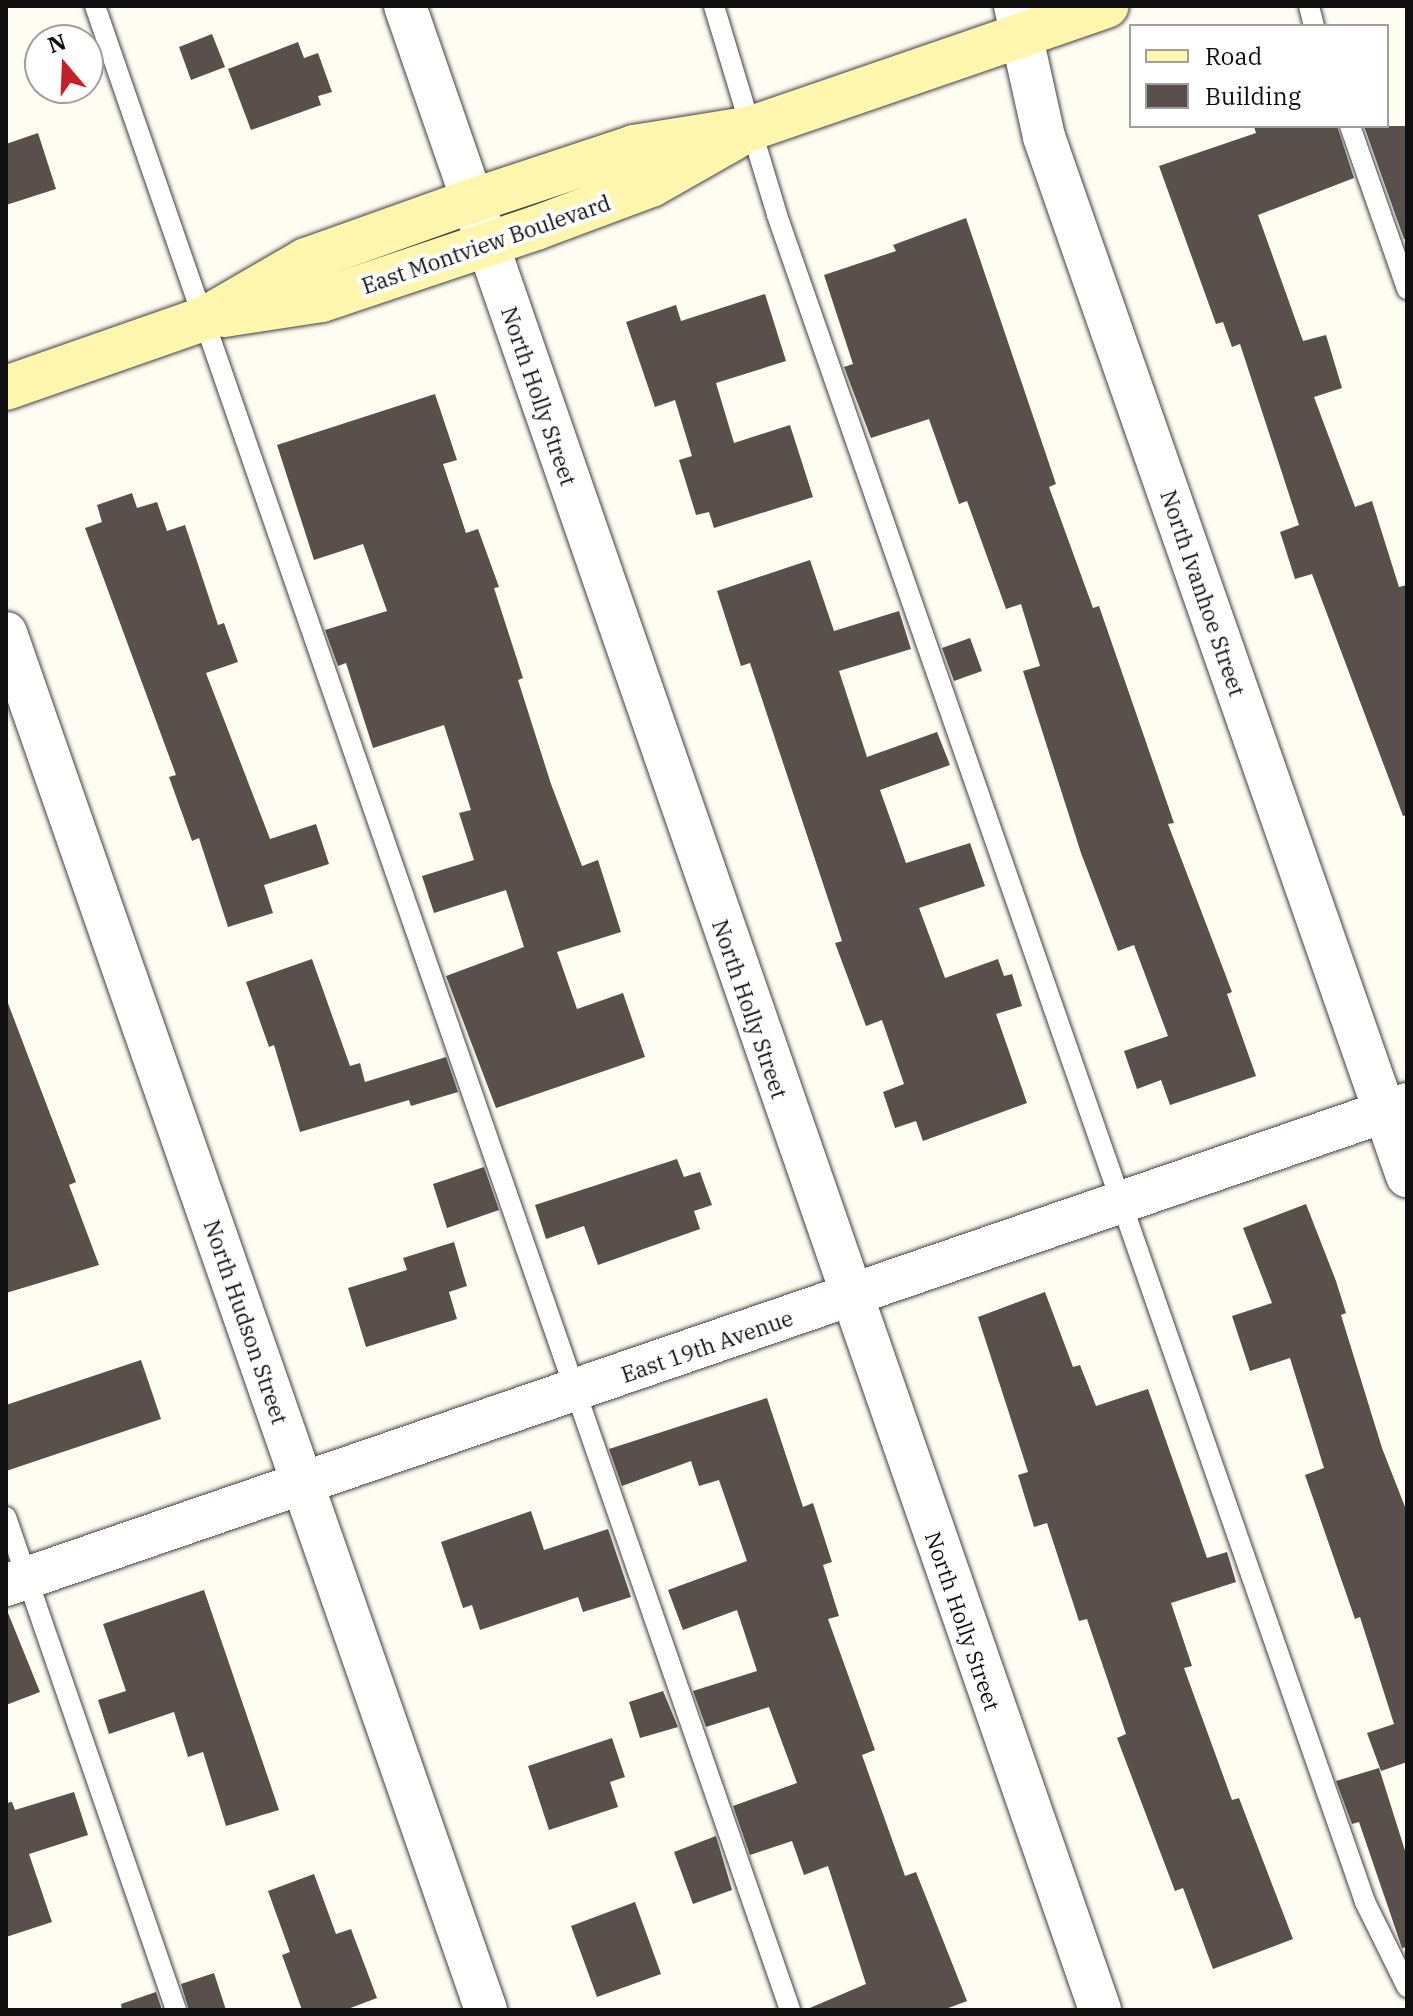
<!DOCTYPE html>
<html>
<head>
<meta charset="utf-8">
<style>
  body { margin:0 }
  #map { position:relative; width:1413px; height:2016px; overflow:hidden; background:#fffcf2; font-family:"IBM Plex Serif",serif }
  div>[style] { position:absolute }
  [style*='--x'] { left:calc(var(--x)*1px); top:calc(var(--y)*1px); width:calc(var(--w)*1px); rotate:calc(var(--a)*1deg) }
  .building>* { inset:0; background:#59504b }
  .roads { filter:drop-shadow(0 0 2px #424242) drop-shadow(0 0 2px #424242) }
  .lane>* { height:20px; margin:-10px; padding:0 10px; transform-origin:10px; border-radius:10px; background:#fff }
  .street>* { height:42px; margin:-21px; padding:0 21px; transform-origin:21px; border-radius:21px; background:#fff }
  .secondary>* { height:44px; margin:-22px; padding:0 22px; transform-origin:22px; border-radius:22px; background:#fff6ad }
  span { translate:-50% -50%; white-space:nowrap; text-align:center; line-height:1.15; -webkit-text-stroke:8px #fff; paint-order:stroke }
  .street-label { font-size:22px; color:#0f0f0f }
  .frame { position:absolute; inset:0; border:8px solid #0f0f0f; pointer-events:none }
  .legend { position:absolute; left:1129px; top:24px; width:260px; height:104px; box-sizing:border-box; background:#fff; border:2px solid #9f9f9f; margin:0; padding:10px 14px; list-style:none; font-size:24px; color:#0f0f0f }
  .legend li { display:flex; align-items:center; gap:16px; height:40px }
  .legend b { width:40px; border:2px solid #9f9f9f }
  .north { position:absolute; left:24px; top:24px; width:80px; height:80px; box-sizing:border-box; background:#fff; border:2px solid #9f9f9f; border-radius:50%; rotate:341deg; font-size:22px; font-weight:700; line-height:32px; text-align:center; color:#0f0f0f }
  .north::after { content:''; display:block; margin:auto; width:28px; height:36px; background:#c71f28; clip-path:polygon(50% 0,100% 100%,50% 72%,0 100%) }
</style>
</head>
<body>
<div id="map">
  <div class="building">
    <i style="clip-path:polygon(212px 34px,225px 67px,191px 80px,179px 47px)"></i>
    <i style="clip-path:polygon(298px 42px,304px 58px,318px 53px,332px 92px,318px 96px,321px 105px,251px 130px,228px 69px)"></i>
    <i style="clip-path:polygon(1254px 126px,1337px 126px,1354px 178px,1258px 215px,1303px 341px,1326px 335px,1342px 388px,1314px 397px,1355px 507px,1372px 501px,1399px 587px,1407px 585px,1407px 815px,1403px 816px,1312px 574px,1295px 579px,1280px 532px,1299px 525px,1240px 344px,1232px 347px,1223px 322px,1216px 324px,1159px 166px,1256px 133px)"></i>
    <i style="clip-path:polygon(1364px 126px,1407px 126px,1407px 238px,1404px 239px)"></i>
    <i style="clip-path:polygon(38px 133px,56px 189px,6px 205px,6px 144px)"></i>
    <i style="clip-path:polygon(966px 218px,1056px 484px,1049px 487px,1093px 608px,1099px 606px,1174px 823px,1168px 824px,1232px 992px,1227px 994px,1256px 1076px,1170px 1105px,1161px 1080px,1137px 1089px,1124px 1051px,1168px 1036px,1134px 945px,1118px 951px,1081px 853px,1023px 671px,1040px 666px,1021px 604px,1006px 609px,967px 501px,959px 504px,929px 419px,871px 438px,844px 367px,853px 364px,824px 275px,896px 251px,893px 245px)"></i>
    <i style="clip-path:polygon(765px 294px,786px 361px,716px 383px,734px 443px,790px 425px,813px 497px,714px 528px,709px 512px,696px 515px,679px 460px,692px 456px,675px 400px,655px 407px,626px 322px,676px 305px,681px 321px)"></i>
    <i style="clip-path:polygon(435px 394px,457px 460px,443px 464px,466px 533px,478px 529px,499px 587px,494px 588px,523px 678px,518px 680px,551px 784px,582px 866px,598px 860px,621px 932px,557px 952px,577px 1009px,623px 993px,645px 1057px,496px 1108px,446px 976px,524px 947px,506px 890px,434px 913px,422px 876px,474px 860px,459px 813px,471px 810px,444px 725px,373px 748px,346px 663px,338px 666px,325px 630px,387px 611px,363px 544px,314px 560px,277px 445px)"></i>
    <i style="clip-path:polygon(132px 493px,137px 508px,157px 502px,167px 531px,185px 525px,218px 625px,224px 623px,238px 662px,206px 673px,270px 839px,316px 824px,329px 864px,264px 885px,273px 913px,228px 927px,199px 838px,192px 841px,169px 777px,176px 775px,85px 528px,102px 522px,97px 505px)"></i>
    <i style="clip-path:polygon(810px 560px,834px 631px,899px 611px,911px 649px,839px 671px,867px 757px,937px 732px,950px 765px,880px 790px,906px 863px,970px 843px,985px 886px,919px 908px,945px 978px,998px 959px,1004px 976px,1012px 974px,1022px 1006px,996px 1014px,1027px 1103px,923px 1141px,916px 1121px,895px 1128px,883px 1092px,904px 1084px,882px 1020px,866px 1026px,835px 943px,842px 941px,750px 663px,741px 666px,717px 591px)"></i>
    <i style="clip-path:polygon(970px 638px,982px 671px,954px 681px,942px 648px)"></i>
    <i style="clip-path:polygon(312px 959px,350px 1066px,360px 1063px,365px 1082px,446px 1057px,458px 1092px,411px 1106px,409px 1100px,300px 1132px,274px 1045px,269px 1047px,246px 982px)"></i>
    <i style="clip-path:polygon(6px 998px,76px 1182px,69px 1185px,99px 1265px,6px 1293px)"></i>
    <i style="clip-path:polygon(677px 1159px,684px 1177px,700px 1172px,712px 1205px,694px 1211px,700px 1229px,598px 1265px,584px 1226px,546px 1239px,535px 1205px)"></i>
    <i style="clip-path:polygon(484px 1167px,499px 1210px,447px 1228px,433px 1184px)"></i>
    <i style="clip-path:polygon(1306px 1204px,1336px 1281px,1346px 1313px,1341px 1315px,1382px 1448px,1407px 1512px,1407px 1762px,1381px 1771px,1367px 1733px,1394px 1724px,1360px 1617px,1355px 1619px,1305px 1475px,1324px 1468px,1290px 1358px,1250px 1371px,1232px 1316px,1272px 1303px,1243px 1228px)"></i>
    <i style="clip-path:polygon(454px 1242px,467px 1286px,449px 1292px,457px 1319px,366px 1347px,348px 1288px,407px 1270px,403px 1258px)"></i>
    <i style="clip-path:polygon(1045px 1292px,1073px 1367px,1080px 1365px,1096px 1406px,1148px 1389px,1207px 1558px,1227px 1552px,1236px 1582px,1171px 1603px,1192px 1666px,1184px 1668px,1232px 1800px,1239px 1798px,1293px 1939px,1213px 1969px,1183px 1888px,1175px 1891px,1117px 1738px,1126px 1734px,1087px 1619px,1079px 1621px,1047px 1523px,1034px 1527px,1018px 1475px,1028px 1472px,978px 1317px)"></i>
    <i style="clip-path:polygon(141px 1360px,161px 1419px,6px 1471px,6px 1405px)"></i>
    <i style="clip-path:polygon(767px 1398px,803px 1507px,813px 1503px,832px 1562px,823px 1565px,839px 1616px,828px 1619px,875px 1750px,862px 1755px,905px 1876px,916px 1872px,967px 2001px,943px 2010px,805px 2010px,866px 1984px,828px 1866px,804px 1875px,792px 1841px,750px 1855px,733px 1806px,797px 1783px,769px 1707px,706px 1727px,693px 1691px,757px 1671px,737px 1610px,683px 1630px,668px 1590px,747px 1561px,719px 1480px,699px 1486px,691px 1461px,622px 1486px,609px 1449px)"></i>
    <i style="clip-path:polygon(531px 1511px,544px 1550px,608px 1529px,631px 1597px,583px 1612px,578px 1597px,480px 1630px,472px 1605px,463px 1608px,441px 1542px)"></i>
    <i style="clip-path:polygon(204px 1590px,279px 1810px,226px 1826px,203px 1752px,188px 1757px,174px 1712px,109px 1734px,98px 1700px,126px 1691px,103px 1624px)"></i>
    <i style="clip-path:polygon(6px 1608px,40px 1692px,6px 1705px)"></i>
    <i style="clip-path:polygon(663px 1691px,678px 1727px,640px 1738px,629px 1702px)"></i>
    <i style="clip-path:polygon(612px 1738px,625px 1777px,610px 1782px,618px 1807px,549px 1830px,528px 1766px)"></i>
    <i style="clip-path:polygon(1379px 1768px,1407px 1857px,1407px 1947px,1402px 1948px,1359px 1822px,1352px 1824px,1336px 1781px)"></i>
    <i style="clip-path:polygon(74px 1792px,88px 1835px,29px 1854px,52px 1922px,6px 1937px,6px 1803px,12px 1802px,15px 1810px)"></i>
    <i style="clip-path:polygon(716px 1836px,732px 1890px,693px 1904px,674px 1852px)"></i>
    <i style="clip-path:polygon(314px 1874px,336px 1934px,351px 1929px,377px 1998px,345px 2010px,302px 2010px,282px 1955px,290px 1952px,268px 1891px)"></i>
    <i style="clip-path:polygon(635px 1902px,661px 1974px,597px 1997px,571px 1926px)"></i>
    <i style="clip-path:polygon(214px 1973px,226px 2010px,189px 2010px,181px 1984px)"></i>
    <i style="clip-path:polygon(156px 1992px,162px 2010px,122px 2010px,121px 2004px)"></i>
  </div>
  <div class="roads">
    <div class="lane">
      <i style="--x:95;--y:6;--w:2121;--a:70.87"></i>
      <i style="--x:714;--y:6;--w:218;--a:73.2"></i>
      <i style="--x:777;--y:215;--w:1787;--a:70.78"></i>
      <i style="--x:1365;--y:1902;--w:95;--a:63.7"></i>
      <i style="--x:1309;--y:6;--w:21;--a:76"></i>
      <i style="--x:1350;--y:126;--w:173;--a:70.7"></i>
      <i style="--x:6;--y:1517;--w:521;--a:70.97"></i>
    </div>
    <div class="street">
      <i style="--x:405;--y:6;--w:2121;--a:70.87"></i>
      <i style="--x:1015;--y:6;--w:134;--a:77.5"></i>
      <i style="--x:1044;--y:137;--w:1101;--a:70.74"></i>
      <i style="--x:6;--y:633;--w:1458;--a:70.78"></i>
      <i style="--x:6;--y:1585;--w:1481;--a:-18.95"></i>
    </div>
    <div class="secondary">
      <i style="--x:224;--y:315;--w:99;--a:-8.7"></i>
      <i style="--x:322;--y:300;--w:226;--a:-18.6"></i>
      <i style="--x:536;--y:228;--w:123;--a:-20.5"></i>
      <i style="--x:651;--y:185;--w:95;--a:-29.5"></i>
      <i style="--x:6;--y:388;--w:212;--a:-19.3"></i>
      <i style="--x:206;--y:318;--w:116;--a:-30.1"></i>
      <i style="--x:306;--y:260;--w:176;--a:-19.6"></i>
      <i style="--x:472;--y:201;--w:171;--a:-18.4"></i>
      <i style="--x:634;--y:147;--w:120;--a:-9.1"></i>
      <i style="--x:752;--y:128;--w:375;--a:-19"></i>
    </div>
  </div>
  <div class="street-label">
    <span style="left:486px;top:244px;rotate:-19deg">East Montview Boulevard</span>
    <span style="left:539px;top:396px;rotate:71deg">North Holly Street</span>
    <span style="left:1203px;top:593px;rotate:71deg">North Ivanhoe Street</span>
    <span style="left:750px;top:1009px;rotate:71deg">North Holly Street</span>
    <span style="left:246px;top:1322px;rotate:71deg">North Hudson Street</span>
    <span style="left:707px;top:1346px;rotate:-19deg">East 19th Avenue</span>
    <span style="left:963px;top:1621px;rotate:71deg">North Holly Street</span>
  </div>
  <div class="frame"></div>
  <ul class="legend">
  <li><b style="height:10px;background:#fff6ad"></b>Road</li>
  <li><b style="height:22px;background:#59504b"></b>Building</li>
  </ul>
  <div class="north">N</div>
</div>
</body>
</html>
